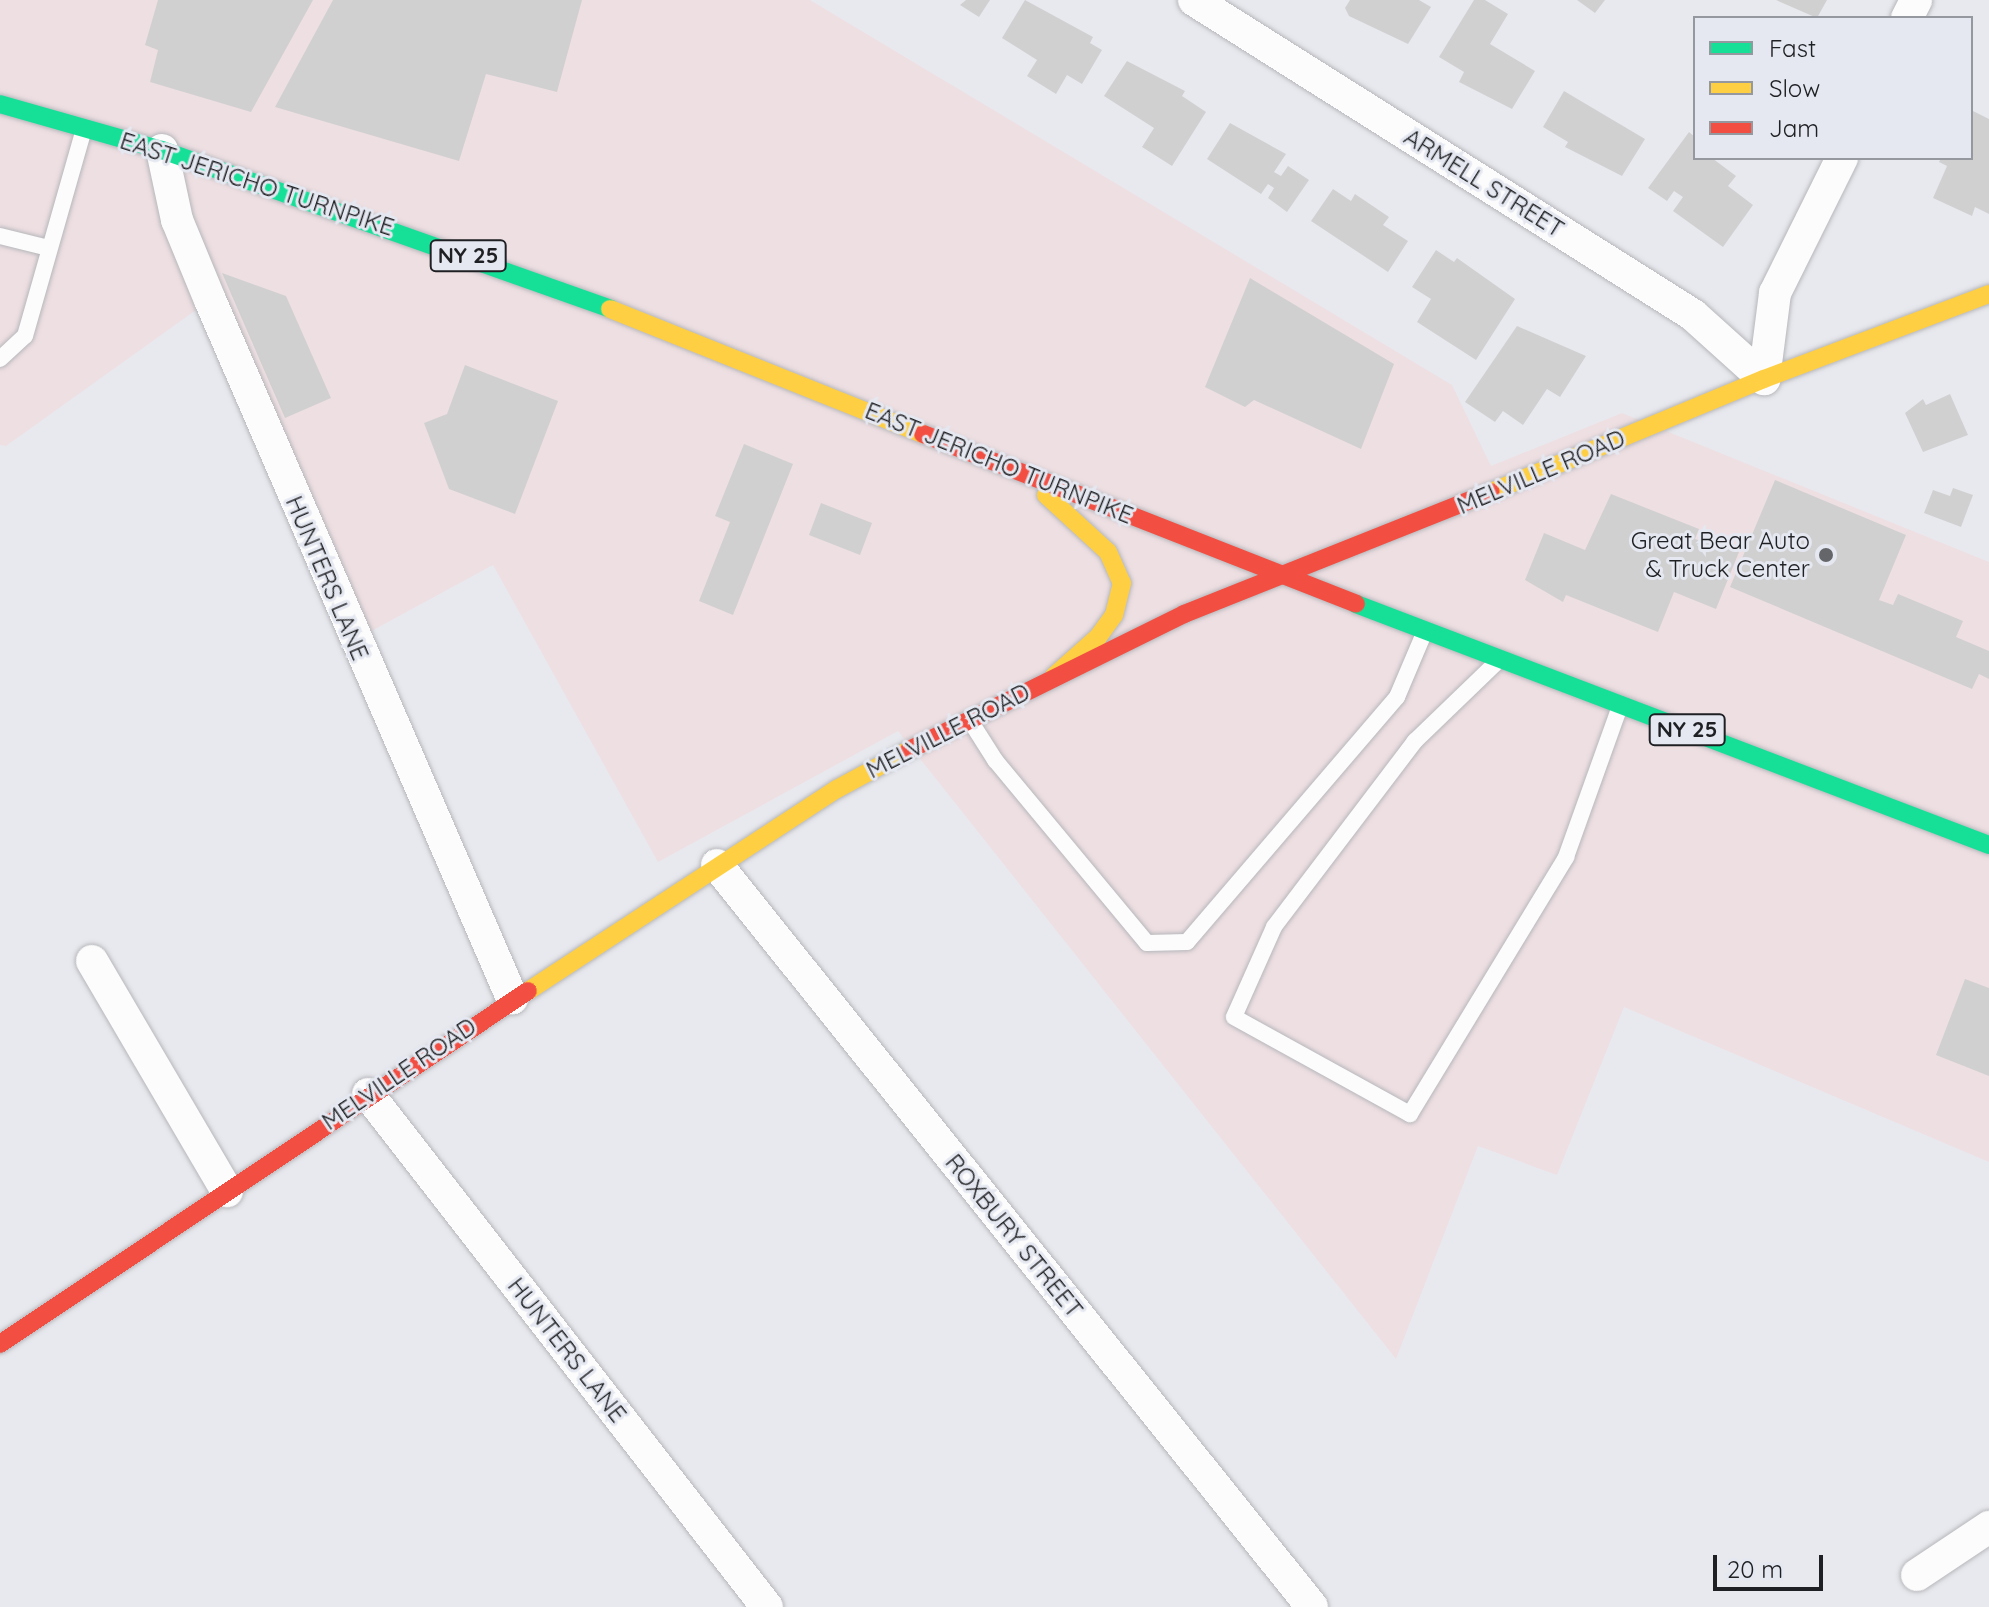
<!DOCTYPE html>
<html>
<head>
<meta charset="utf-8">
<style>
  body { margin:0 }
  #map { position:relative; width:1989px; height:1607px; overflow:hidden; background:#e8e9ee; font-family:Quicksand,sans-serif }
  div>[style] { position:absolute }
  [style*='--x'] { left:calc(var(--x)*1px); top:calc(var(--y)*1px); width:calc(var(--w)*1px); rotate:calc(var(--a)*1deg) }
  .commercial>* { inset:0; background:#eedfe2 }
  .building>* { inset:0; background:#d1d0d1 }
  .roads { filter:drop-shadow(0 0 2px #b6b7bb) drop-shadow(0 0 2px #b6b7bb) }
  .lane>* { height:16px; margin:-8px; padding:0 8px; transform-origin:8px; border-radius:8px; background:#fcfcfc }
  .street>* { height:32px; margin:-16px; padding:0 16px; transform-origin:16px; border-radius:16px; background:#fcfcfc }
  .fast>* { height:18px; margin:-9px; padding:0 9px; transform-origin:9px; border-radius:9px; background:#16e098 }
  .slow>* { height:18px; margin:-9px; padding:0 9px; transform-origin:9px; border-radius:9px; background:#ffcf43 }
  .jam>* { height:18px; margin:-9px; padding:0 9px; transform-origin:9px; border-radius:9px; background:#f24e42 }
  .dots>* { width:22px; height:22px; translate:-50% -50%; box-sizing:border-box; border:4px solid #e5e8f1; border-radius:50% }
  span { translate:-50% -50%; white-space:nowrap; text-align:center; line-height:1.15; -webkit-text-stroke:6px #e5e8f1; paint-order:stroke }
  .shield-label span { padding:2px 6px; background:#e5e8f1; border:2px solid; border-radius:6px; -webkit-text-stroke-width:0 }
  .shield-label { font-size:22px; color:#1f2023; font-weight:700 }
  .street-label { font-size:24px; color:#1f2023 }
  .poi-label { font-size:24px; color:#1f2023 }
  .right { translate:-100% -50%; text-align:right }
  .legend { position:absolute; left:1693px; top:16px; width:280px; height:144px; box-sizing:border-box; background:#e5e8f1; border:2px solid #96989f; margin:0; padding:10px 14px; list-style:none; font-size:24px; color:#1f2023 }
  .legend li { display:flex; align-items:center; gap:16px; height:40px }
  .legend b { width:40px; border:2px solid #96989f }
  .scale { position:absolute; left:1713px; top:1555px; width:110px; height:36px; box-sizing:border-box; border:4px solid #1f2023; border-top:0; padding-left:10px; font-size:24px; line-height:28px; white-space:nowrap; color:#1f2023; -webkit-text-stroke:6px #e5e8f1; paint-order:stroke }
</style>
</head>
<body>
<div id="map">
  <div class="commercial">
    <i style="clip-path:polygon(0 0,810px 0,1452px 385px,1491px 466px,1622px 413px,1989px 562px,1989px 1162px,1624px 1007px,1557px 1175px,1478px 1146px,1396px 1359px,898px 731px,658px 862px,493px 565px,353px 641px,210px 300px,6px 446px,0 445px)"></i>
  </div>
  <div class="building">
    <i style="clip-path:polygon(158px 0,313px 0,251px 112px,150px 82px,158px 50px,145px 45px)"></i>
    <i style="clip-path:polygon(333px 0,582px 0,557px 92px,486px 74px,459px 161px,275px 107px)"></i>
    <i style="clip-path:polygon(966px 0,990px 0,979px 17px,960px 5px)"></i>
    <i style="clip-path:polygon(1025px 0,1093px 37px,1090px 43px,1102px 50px,1082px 84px,1067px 75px,1056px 94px,1027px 76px,1037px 60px,1002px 38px)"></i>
    <i style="clip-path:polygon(1350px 0,1419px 0,1431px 7px,1408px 44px,1349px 16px,1345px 8px)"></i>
    <i style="clip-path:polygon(1474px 0,1485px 0,1508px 14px,1490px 44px,1535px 71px,1512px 109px,1459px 82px,1464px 72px,1439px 57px)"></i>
    <i style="clip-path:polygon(1577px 0,1605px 0,1595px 13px)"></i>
    <i style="clip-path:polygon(1776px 0,1827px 0,1817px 18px)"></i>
    <i style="clip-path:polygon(1127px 61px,1185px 91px,1182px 96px,1206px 112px,1172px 166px,1142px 147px,1154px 128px,1104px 96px)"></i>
    <i style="clip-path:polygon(1564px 91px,1645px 139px,1622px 176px,1565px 147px,1568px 142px,1543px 127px)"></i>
    <i style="clip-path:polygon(1971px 110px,1989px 119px,1989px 214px,1975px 207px,1972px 216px,1933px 198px,1947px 166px,1939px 162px,1941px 158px,1971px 158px)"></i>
    <i style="clip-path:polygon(1230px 123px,1286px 154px,1274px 172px,1281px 176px,1288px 166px,1309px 180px,1287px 212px,1268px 198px,1274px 188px,1268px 184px,1261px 194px,1207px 159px)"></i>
    <i style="clip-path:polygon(1689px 132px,1695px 137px,1695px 158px,1712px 158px,1736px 176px,1728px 186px,1753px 205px,1723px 247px,1673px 211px,1683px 197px,1674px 191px,1667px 201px,1648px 188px)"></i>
    <i style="clip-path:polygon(1333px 189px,1351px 201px,1355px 194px,1389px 217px,1383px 225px,1408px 241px,1388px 272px,1311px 221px)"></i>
    <i style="clip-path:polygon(1436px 250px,1454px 262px,1457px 258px,1515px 299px,1476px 360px,1417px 322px,1431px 299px,1412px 287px)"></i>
    <i style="clip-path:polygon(222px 273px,286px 296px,331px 398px,285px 418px)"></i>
    <i style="clip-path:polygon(1250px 278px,1394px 364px,1361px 449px,1254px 400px,1245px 407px,1205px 387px)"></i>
    <i style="clip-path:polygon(1517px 326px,1586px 356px,1560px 397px,1547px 389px,1523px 425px,1503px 411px,1495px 422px,1465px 402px)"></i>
    <i style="clip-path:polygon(465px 365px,558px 401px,515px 514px,449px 489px,424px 423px,447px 414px)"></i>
    <i style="clip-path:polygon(1950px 394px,1968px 435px,1923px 452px,1905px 413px,1923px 399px,1926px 405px)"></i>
    <i style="clip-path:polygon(744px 444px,793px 464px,733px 615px,699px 601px,730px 522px,715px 516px)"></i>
    <i style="clip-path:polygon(1775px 480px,1906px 535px,1879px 600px,1893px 605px,1898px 594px,1963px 621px,1956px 637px,1989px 651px,1989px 679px,1979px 674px,1972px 689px,1730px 587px)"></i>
    <i style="clip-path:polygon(1953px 488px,1973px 495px,1961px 527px,1924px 513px,1933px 490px,1950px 496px)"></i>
    <i style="clip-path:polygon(1611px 494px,1699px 529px,1695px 539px,1739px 552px,1716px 609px,1674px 592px,1658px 632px,1566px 595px,1563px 602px,1525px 580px,1544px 533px,1585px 550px)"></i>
    <i style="clip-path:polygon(821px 503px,872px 523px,860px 555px,809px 535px)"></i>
    <i style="clip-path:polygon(1965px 979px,1989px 988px,1989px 1076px,1936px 1055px)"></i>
  </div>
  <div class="roads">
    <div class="lane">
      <i style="--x:0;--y:236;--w:49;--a:14"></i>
      <i style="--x:0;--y:359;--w:34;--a:-43"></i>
      <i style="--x:25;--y:336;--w:215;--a:-74.1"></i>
      <i style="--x:1499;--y:660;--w:117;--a:136"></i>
      <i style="--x:1415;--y:741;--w:233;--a:127.2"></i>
      <i style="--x:1274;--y:927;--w:98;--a:114"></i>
      <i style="--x:1234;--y:1017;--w:201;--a:28.9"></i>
      <i style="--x:1410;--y:1114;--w:301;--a:-58.7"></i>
      <i style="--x:1566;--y:857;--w:160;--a:-70.3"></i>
      <i style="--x:969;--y:719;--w:49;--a:57.6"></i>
      <i style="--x:995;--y:760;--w:238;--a:50.3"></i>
      <i style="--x:1147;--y:943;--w:40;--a:-1.4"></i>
      <i style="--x:1187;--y:942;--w:323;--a:-49.4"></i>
      <i style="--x:1397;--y:697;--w:72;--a:-67"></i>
    </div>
    <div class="street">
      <i style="--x:1194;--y:0;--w:590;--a:32.26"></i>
      <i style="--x:1693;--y:315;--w:96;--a:42"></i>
      <i style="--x:1907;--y:18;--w:20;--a:-63"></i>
      <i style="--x:162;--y:150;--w:72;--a:77.9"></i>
      <i style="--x:177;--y:220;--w:87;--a:67.6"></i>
      <i style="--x:210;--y:300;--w:761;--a:66.6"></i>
      <i style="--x:1764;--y:379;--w:87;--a:-82.7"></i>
      <i style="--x:1775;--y:293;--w:151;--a:-63.6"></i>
      <i style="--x:717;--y:865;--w:951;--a:51.27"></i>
      <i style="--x:92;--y:961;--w:267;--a:59.6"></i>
      <i style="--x:368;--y:1094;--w:650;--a:52.13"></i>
      <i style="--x:1917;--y:1575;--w:87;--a:-33.7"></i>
    </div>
    <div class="fast">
      <i style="--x:0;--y:104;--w:168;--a:15.9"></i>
      <i style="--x:162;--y:150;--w:475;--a:19.5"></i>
      <i style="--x:1356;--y:604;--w:677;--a:20.84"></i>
    </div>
    <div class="slow">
      <i style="--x:610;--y:309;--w:337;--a:21.8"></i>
      <i style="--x:1491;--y:492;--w:295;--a:-22.5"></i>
      <i style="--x:1764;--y:379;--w:241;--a:-20.7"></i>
      <i style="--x:1046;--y:495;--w:84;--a:42.6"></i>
      <i style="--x:1108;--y:552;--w:34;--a:66"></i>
      <i style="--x:1122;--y:583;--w:33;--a:104"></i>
      <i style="--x:1114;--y:615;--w:27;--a:126"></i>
      <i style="--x:1098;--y:637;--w:59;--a:138.4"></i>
      <i style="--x:528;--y:991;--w:369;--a:-33.2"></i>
      <i style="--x:837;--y:789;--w:82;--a:-28.4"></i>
    </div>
    <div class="jam">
      <i style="--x:923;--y:434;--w:465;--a:21.4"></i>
      <i style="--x:909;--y:750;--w:307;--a:-26.3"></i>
      <i style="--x:1184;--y:614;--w:330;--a:-21.7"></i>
      <i style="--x:0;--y:1344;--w:635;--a:-33.77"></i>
    </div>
  </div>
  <div class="dots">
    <i style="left:1826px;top:555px;background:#65666a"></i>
  </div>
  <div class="shield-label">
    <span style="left:468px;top:256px">NY 25</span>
    <span style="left:1687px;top:730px">NY 25</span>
  </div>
  <div class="street-label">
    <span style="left:1484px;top:183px;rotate:32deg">ARMELL STREET</span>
    <span style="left:257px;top:184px;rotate:18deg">EAST JERICHO TURNPIKE</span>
    <span style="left:999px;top:463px;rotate:22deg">EAST JERICHO TURNPIKE</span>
    <span style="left:1541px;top:472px;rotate:-23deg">MELVILLE ROAD</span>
    <span style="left:327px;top:578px;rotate:67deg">HUNTERS LANE</span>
    <span style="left:948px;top:731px;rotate:-27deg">MELVILLE ROAD</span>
    <span style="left:399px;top:1074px;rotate:-34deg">MELVILLE ROAD</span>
    <span style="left:1014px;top:1236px;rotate:51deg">ROXBURY STREET</span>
    <span style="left:567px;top:1350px;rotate:52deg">HUNTERS LANE</span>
  </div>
  <div class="poi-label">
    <span class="right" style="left:1810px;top:555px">Great Bear Auto<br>&amp; Truck Center</span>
  </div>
  <ul class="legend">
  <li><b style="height:10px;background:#16e098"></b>Fast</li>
  <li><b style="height:10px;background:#ffcf43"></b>Slow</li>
  <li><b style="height:10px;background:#f24e42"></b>Jam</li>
  </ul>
  <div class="scale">20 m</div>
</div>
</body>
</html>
